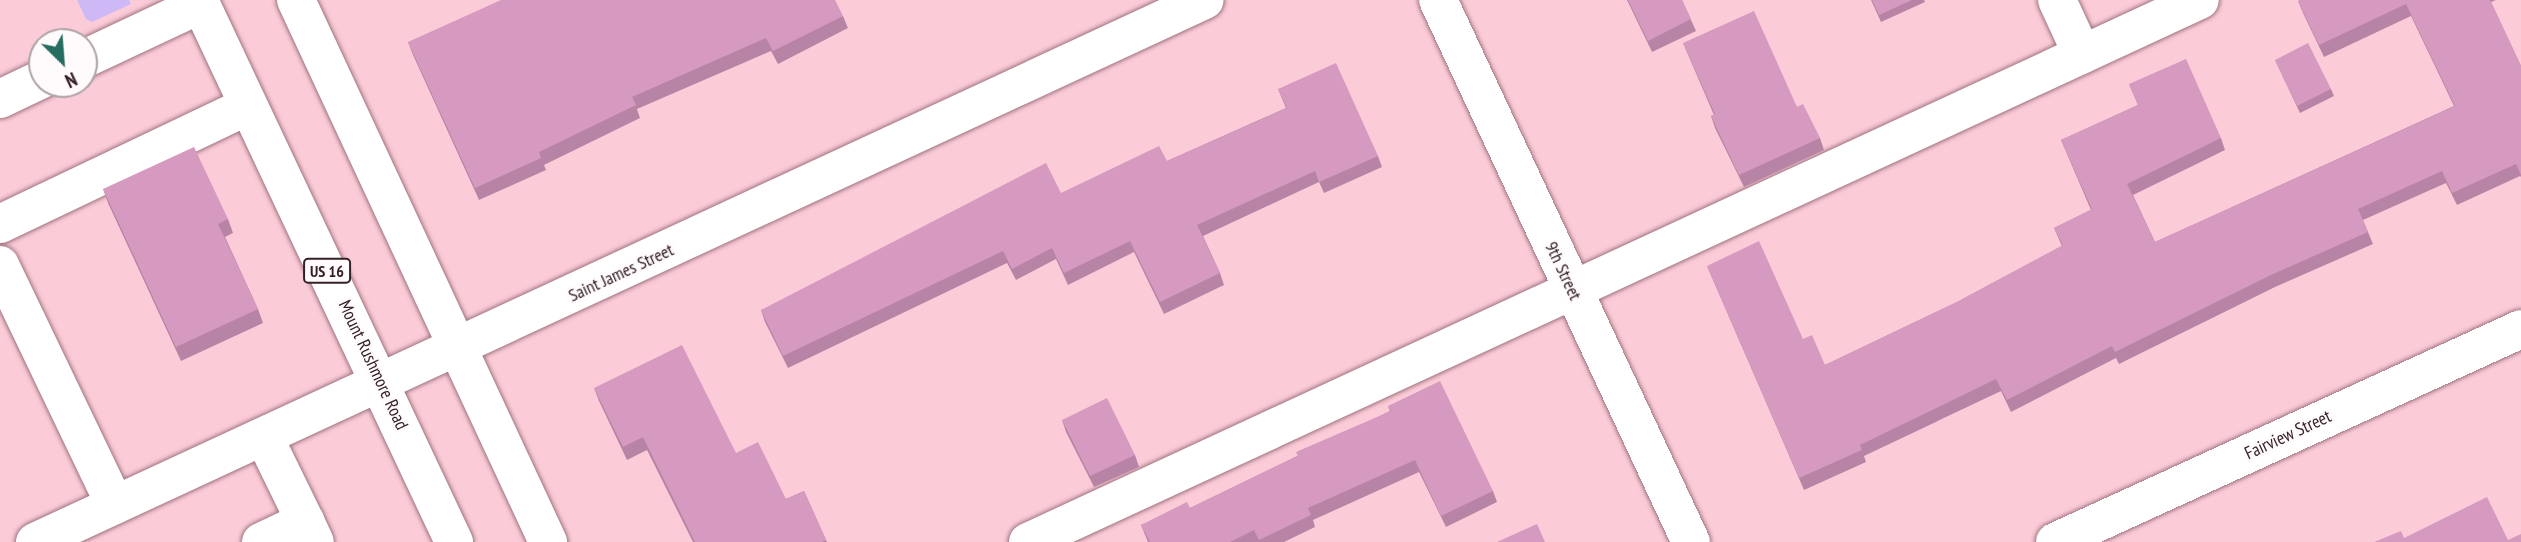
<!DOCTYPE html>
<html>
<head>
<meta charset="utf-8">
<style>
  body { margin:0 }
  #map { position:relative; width:2521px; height:542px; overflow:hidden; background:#fbccd8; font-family:"PT Sans Narrow",sans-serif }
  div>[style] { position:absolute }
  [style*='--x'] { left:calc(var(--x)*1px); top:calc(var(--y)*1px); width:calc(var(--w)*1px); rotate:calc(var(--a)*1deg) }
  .green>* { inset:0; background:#ceb8f6 }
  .roads { filter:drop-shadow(0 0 2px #9e737f) drop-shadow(0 0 2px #9e737f) }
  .minor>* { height:38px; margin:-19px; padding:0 19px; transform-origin:19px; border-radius:19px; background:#fff }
  .highway>* { height:38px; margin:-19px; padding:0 19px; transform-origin:19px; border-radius:19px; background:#fff }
  .wall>* { inset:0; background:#b884a5 }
  .building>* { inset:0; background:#d699c0 }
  span { translate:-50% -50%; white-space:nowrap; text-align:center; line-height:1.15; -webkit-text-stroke:5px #fffafb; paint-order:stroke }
  .shield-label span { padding:2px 5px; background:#fffafb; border:2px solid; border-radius:5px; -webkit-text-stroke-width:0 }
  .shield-label { font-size:16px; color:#332126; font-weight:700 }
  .street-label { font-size:18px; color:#332126 }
  .north { position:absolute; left:28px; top:28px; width:70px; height:70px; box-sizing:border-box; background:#fffafb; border:2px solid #ada3a6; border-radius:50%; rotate:155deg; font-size:19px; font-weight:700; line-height:28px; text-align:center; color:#332126 }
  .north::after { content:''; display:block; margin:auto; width:24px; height:32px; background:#256c61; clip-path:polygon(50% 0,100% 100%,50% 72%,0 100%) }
</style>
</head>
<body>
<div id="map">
  <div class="green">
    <i style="clip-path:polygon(77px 0,129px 0,131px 4px,92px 22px,86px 19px)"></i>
  </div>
  <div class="roads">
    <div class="minor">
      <i style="--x:1438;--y:0;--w:598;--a:64.98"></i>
      <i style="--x:2057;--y:0;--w:60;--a:65.2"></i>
      <i style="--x:84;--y:59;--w:129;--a:-25.2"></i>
      <i style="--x:0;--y:99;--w:47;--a:-25.5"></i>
      <i style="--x:0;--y:224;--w:274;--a:-25.5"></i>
      <i style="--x:0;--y:265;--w:266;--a:64.4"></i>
      <i style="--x:264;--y:437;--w:93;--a:64"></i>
      <i style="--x:35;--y:542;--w:1289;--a:-24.86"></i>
      <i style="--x:261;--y:542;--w:49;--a:-25.5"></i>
      <i style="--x:305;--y:521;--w:23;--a:65"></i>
      <i style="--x:1028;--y:542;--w:1291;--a:-24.82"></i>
      <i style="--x:2055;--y:542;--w:512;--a:-24.56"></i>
    </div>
    <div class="highway">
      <i style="--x:199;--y:0;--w:599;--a:64.8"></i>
      <i style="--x:296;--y:0;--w:598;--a:65.06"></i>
    </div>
  </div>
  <div class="wall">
    <i style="clip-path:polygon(1627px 0,1682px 0,1696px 31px,1652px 52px)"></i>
    <i style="clip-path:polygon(1871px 0,1924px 0,1925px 2px,1881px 22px)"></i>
    <i style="clip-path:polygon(2301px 0,2496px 0,2491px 2px,2521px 66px,2521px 177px,2520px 176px,2457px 205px,2446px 183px,2363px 220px,2373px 244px,2275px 287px,2119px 364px,2116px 358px,2011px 412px,2001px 391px,1864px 456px,1866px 462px,1804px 490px,1707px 266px,1803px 339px,1825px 365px,1957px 302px,2062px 246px,2054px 228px,2091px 210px,2061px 140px,2138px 105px,2129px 84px,2221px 138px,2225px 150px,2133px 195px,2155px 242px,2454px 106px,2411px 16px,2324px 57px,2303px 13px,2298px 1px)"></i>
    <i style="clip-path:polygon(843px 16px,848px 28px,778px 64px,771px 51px,637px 109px,640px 118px,544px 165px,546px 170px,479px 200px,413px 55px,408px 42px)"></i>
    <i style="clip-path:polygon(1683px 43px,1797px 107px,1820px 138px,1824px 150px,1744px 187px,1715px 128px,1711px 116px,1714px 115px)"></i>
    <i style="clip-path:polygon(2275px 60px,2331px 89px,2334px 96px,2300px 113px)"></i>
    <i style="clip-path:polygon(1278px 89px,1378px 156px,1382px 167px,1324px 193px,1319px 182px,1203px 236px,1220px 273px,1224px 285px,1164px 314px,1134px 252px,1068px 285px,1056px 259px,1016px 280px,1007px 263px,788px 368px,765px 322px,761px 310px,1167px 161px,1286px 108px)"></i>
    <i style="clip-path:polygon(103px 189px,228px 219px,233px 233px,225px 237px,258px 309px,263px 323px,181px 361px,108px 203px)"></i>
    <i style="clip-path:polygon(594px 388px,736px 453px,786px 499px,804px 491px,827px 542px,693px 542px,647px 450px,627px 460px,599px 401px)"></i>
    <i style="clip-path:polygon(1388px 406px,1493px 491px,1497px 502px,1446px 527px,1419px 472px,1313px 520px,1315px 527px,1284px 542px,1148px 542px,1141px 525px,1190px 508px,1390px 411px)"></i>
    <i style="clip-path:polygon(1062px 420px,1135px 455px,1139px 467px,1094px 487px,1066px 432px)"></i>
  </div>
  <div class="building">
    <i style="clip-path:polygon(501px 0,835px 0,843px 16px,773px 51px,766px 38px,632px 97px,636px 105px,539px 152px,541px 158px,475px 188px,408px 42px)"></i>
    <i style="clip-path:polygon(1628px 0,1682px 0,1691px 19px,1648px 41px)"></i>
    <i style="clip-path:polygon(1872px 0,1912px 0,1879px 15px)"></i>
    <i style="clip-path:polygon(2301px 0,2490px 0,2521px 66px,2521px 175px,2516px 164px,2452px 193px,2442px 171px,2358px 209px,2368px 232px,2271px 275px,2115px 352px,2112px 346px,2007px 400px,1996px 379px,1860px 445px,1862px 450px,1799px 478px,1707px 266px,1759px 241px,1803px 339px,1812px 335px,1825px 365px,1957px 302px,2063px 245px,2054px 228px,2092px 209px,2061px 140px,2138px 105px,2129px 84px,2186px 59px,2221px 138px,2127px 184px,2155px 242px,2455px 106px,2406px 4px,2319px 45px,2298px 1px)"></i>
    <i style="clip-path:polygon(1754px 11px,1797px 107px,1803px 104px,1820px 138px,1739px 175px,1711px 116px,1715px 114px,1683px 43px)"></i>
    <i style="clip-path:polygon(2308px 43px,2331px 89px,2297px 106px,2275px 60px)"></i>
    <i style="clip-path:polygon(1336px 63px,1378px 156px,1319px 182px,1315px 171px,1197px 225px,1220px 273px,1160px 302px,1130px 241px,1064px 273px,1052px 248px,1012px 269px,1003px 251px,783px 356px,761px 310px,1046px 163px,1061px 193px,1159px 146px,1167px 161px,1287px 108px,1278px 89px)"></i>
    <i style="clip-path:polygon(194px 147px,228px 219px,218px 224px,258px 309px,176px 347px,103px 189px)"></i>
    <i style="clip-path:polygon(682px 345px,736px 453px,758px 442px,786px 499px,804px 491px,826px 540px,822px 542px,695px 542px,643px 437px,623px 447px,594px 388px)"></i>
    <i style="clip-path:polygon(1440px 381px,1493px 491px,1441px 516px,1415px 460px,1308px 508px,1311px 515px,1259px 540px,1254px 530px,1230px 542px,1150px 542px,1141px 525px,1187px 502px,1190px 508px,1298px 456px,1296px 452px,1391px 411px,1388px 406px)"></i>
    <i style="clip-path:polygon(1107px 398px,1135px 455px,1090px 476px,1062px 420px)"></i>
    <i style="clip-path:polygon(2487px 497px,2508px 540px,2521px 534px,2521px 542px,2374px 542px,2401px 531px,2404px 538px)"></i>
    <i style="clip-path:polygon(1537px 524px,1545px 542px,1497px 542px)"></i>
  </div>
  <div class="shield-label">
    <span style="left:327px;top:271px">US 16</span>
  </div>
  <div class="street-label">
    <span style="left:1563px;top:271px;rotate:65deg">9th Street</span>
    <span style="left:621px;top:273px;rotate:-25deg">Saint James Street</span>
    <span style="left:373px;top:365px;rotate:65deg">Mount Rushmore Road</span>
    <span style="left:2288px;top:435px;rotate:-25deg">Fairview Street</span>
  </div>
  <div class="north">N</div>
</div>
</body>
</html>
